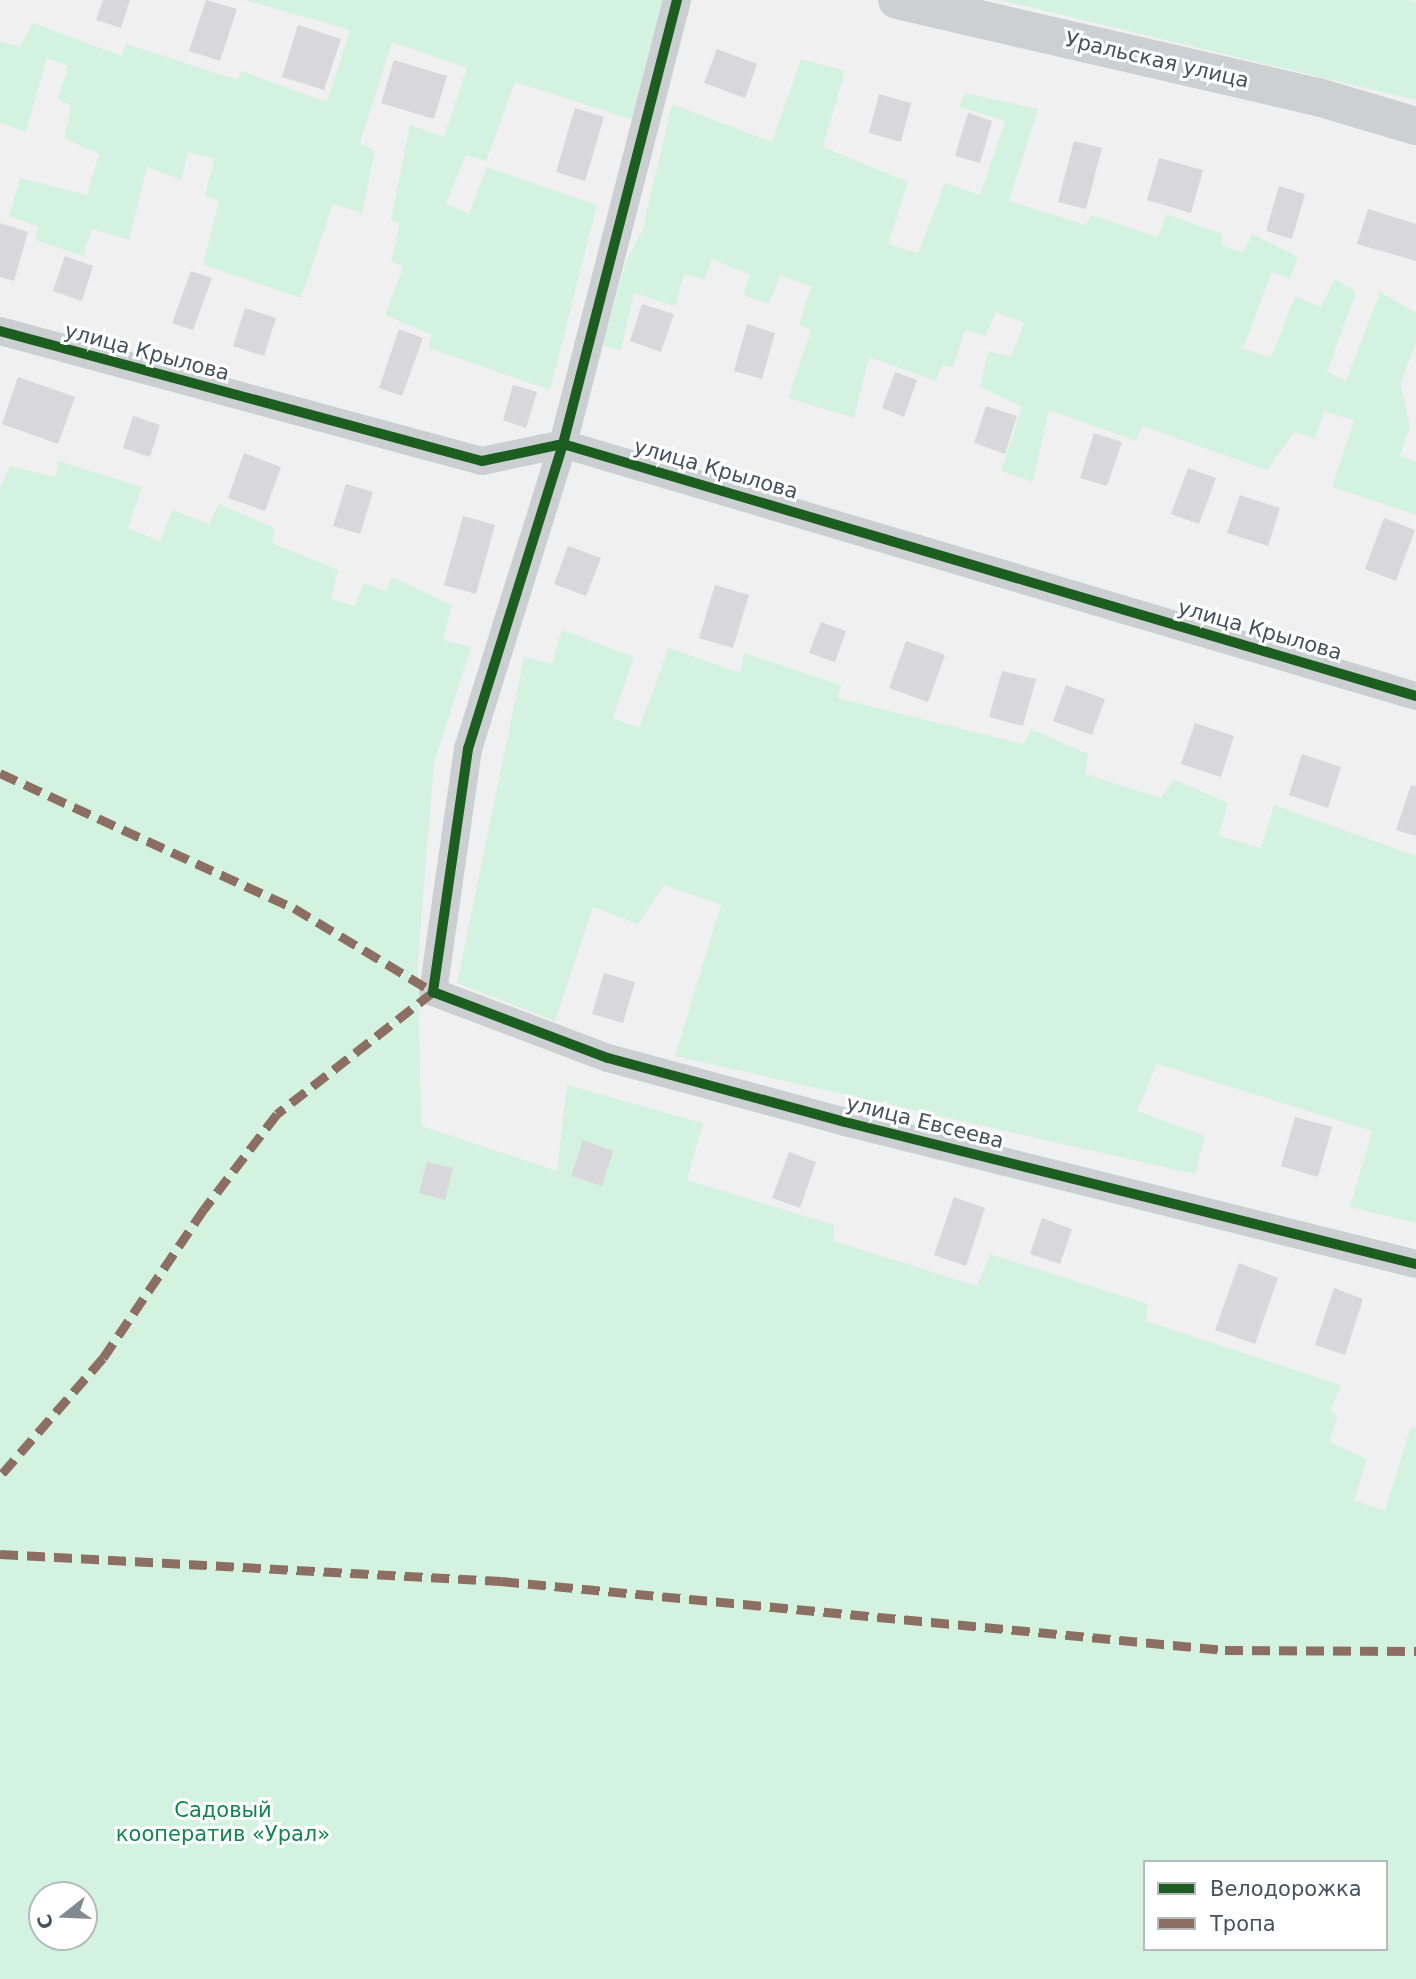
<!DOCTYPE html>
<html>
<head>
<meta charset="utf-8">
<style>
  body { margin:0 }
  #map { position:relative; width:1416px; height:1979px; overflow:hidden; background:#f1f0f0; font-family:"DejaVu Sans",sans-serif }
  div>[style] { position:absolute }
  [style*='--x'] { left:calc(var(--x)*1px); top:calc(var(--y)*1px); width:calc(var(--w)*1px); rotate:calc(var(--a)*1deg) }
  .green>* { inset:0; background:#d3f2e0 }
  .building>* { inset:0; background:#d8d8da }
  .street>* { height:28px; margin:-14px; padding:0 14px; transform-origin:14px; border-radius:14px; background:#cccfd1 }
  .secondary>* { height:38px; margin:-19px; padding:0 19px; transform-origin:19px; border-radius:19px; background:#ccd0d3 }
  .quiet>* { height:9px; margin-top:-4.5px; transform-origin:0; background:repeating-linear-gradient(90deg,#8d6e63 0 18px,transparent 0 27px) }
  .cycleway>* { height:10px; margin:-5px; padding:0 5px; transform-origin:5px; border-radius:5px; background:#1b5e20 }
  span { translate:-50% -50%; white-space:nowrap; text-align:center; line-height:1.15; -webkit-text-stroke:6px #fff; paint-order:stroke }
  .street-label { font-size:21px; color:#46525e }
  .park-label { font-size:21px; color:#108650 }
  .legend { position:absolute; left:1143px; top:1860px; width:245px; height:91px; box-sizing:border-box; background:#fff; border:2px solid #b5babf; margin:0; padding:9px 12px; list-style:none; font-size:21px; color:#46525e }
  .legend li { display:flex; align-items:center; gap:14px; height:35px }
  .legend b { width:35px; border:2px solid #b5babf }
  .north { position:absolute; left:28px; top:1881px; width:70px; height:70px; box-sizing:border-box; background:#fff; border:2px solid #b5babf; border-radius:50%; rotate:252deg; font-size:19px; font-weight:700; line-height:28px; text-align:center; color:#46525e }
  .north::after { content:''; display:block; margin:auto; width:24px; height:32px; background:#828991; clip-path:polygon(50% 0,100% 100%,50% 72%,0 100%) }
</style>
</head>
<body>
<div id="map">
  <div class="green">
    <i style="clip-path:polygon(245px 0,668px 0,636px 121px,515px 82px,486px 161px,466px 155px,446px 203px,469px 214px,487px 167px,597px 205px,550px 390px,428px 348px,432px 335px,385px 315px,403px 267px,391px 261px,400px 224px,391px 220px,410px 125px,444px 137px,467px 68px,392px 42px,360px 143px,375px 151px,362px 213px,333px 204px,301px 298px,203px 265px,219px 201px,205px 196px,214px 158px,188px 153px,181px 180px,147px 167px,129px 240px,92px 229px,83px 256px,35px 240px,38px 227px,9px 216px,20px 178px,87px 195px,99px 154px,64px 138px,71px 106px,58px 99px,68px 66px,47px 58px,26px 132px,0 123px,0 41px,19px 47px,33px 23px,122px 56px,126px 44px,238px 80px,241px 71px,327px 102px,350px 30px)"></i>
    <i style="clip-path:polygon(1000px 0,1408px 0,1416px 2px,1416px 100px)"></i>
    <i style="clip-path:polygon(801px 59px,845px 71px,823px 147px,908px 182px,888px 244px,918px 253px,945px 183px,980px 195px,1005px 121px,959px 107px,965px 93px,1038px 109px,1009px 201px,1086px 225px,1091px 215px,1158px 237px,1166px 214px,1222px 234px,1221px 245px,1243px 253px,1252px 234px,1298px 257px,1290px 279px,1272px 272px,1243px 348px,1271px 358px,1295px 296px,1321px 307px,1335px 279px,1356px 292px,1327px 372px,1346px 381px,1380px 292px,1416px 313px,1416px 343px,1400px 384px,1410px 427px,1400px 455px,1416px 463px,1416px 515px,1332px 487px,1354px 420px,1324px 411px,1315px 439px,1294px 432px,1267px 470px,1142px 426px,1136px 441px,1049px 410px,1033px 482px,1001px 471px,1022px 407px,980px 387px,988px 351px,1011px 357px,1024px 323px,996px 312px,985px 336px,965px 330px,953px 367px,942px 365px,936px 381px,869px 357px,854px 418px,788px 398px,811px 330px,799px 325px,811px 287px,780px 275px,769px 304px,743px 295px,750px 275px,712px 259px,704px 280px,684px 274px,675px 306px,634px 293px,621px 350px,603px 345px,626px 261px,642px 231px,672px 104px,772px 142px)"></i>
    <i style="clip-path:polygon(evenodd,59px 461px,142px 487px,128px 528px,160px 541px,173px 510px,209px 524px,219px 504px,275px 528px,272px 543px,338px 570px,331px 599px,355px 606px,364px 583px,386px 591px,392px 577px,452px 605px,443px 640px,471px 647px,434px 763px,418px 959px,421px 1126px,557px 1171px,567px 1085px,703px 1123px,687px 1180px,834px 1225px,834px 1241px,977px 1286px,990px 1254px,1148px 1304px,1146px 1321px,1341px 1385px,1330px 1411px,1338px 1415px,1329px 1442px,1367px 1459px,1354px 1500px,1385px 1511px,1411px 1427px,1416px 1428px,1416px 1979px,0 1979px,0 487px,10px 466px,55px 477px,59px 461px,1145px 1862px,1386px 1862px,1386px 1949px,1145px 1949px,1145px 1862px,59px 461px,42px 1895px,84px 1895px,84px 1937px,42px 1937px,42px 1895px)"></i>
    <i style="clip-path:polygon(562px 630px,634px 657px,613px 718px,639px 728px,669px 648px,740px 673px,744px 653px,841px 685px,838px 698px,1023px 744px,1031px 729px,1088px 754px,1085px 774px,1161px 798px,1174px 779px,1228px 803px,1219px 836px,1261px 848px,1274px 805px,1416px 856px,1416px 1223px,1350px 1207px,1372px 1131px,1157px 1064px,1137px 1111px,1205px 1136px,1195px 1174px,675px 1056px,721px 905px,664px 885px,638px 924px,593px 907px,555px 1021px,457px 983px,524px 657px,552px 664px)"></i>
  </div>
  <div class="building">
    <i style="clip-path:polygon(103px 0,130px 0,121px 28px,96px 20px)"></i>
    <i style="clip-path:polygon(206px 0,237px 9px,220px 61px,189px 51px)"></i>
    <i style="clip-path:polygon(298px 25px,341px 39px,324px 90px,282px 77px)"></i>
    <i style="clip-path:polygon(717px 49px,757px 64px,745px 98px,704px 83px)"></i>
    <i style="clip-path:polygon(394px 60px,447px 76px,434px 119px,381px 103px)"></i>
    <i style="clip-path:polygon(879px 94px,911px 103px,901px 142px,869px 133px)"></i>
    <i style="clip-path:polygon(575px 108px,604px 117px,585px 181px,556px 172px)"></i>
    <i style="clip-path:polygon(968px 113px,992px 121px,980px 163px,955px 156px)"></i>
    <i style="clip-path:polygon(1074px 141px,1102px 148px,1086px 209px,1058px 202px)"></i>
    <i style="clip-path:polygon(1159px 158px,1203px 170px,1191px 213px,1147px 200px)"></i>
    <i style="clip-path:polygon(1279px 186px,1305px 194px,1292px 239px,1266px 231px)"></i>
    <i style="clip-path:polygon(1368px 209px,1416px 224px,1416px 261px,1357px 244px)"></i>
    <i style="clip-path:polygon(0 223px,28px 232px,14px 281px,0 277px)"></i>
    <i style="clip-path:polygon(65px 256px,93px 266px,82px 301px,53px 291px)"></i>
    <i style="clip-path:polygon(191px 271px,212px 278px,193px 330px,172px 323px)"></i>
    <i style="clip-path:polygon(642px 304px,674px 314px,661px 352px,630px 341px)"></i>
    <i style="clip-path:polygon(245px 308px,276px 318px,264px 356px,233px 346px)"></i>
    <i style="clip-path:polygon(747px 324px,775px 333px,762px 379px,734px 371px)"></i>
    <i style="clip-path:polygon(399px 329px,423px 338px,402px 396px,379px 388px)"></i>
    <i style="clip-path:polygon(895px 372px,917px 380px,904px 417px,882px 408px)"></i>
    <i style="clip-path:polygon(18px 377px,75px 397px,58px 444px,2px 424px)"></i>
    <i style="clip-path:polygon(513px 385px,537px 392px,526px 428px,503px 420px)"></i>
    <i style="clip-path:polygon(986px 406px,1017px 416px,1005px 454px,974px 443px)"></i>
    <i style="clip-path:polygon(133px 416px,160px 425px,150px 457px,123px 448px)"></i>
    <i style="clip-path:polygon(1094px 433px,1122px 442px,1107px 486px,1080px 478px)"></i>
    <i style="clip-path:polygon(244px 453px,281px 467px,265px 511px,228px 498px)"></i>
    <i style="clip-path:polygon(1188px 468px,1216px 478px,1199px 524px,1171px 514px)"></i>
    <i style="clip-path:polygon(346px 484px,373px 492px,360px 534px,333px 526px)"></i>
    <i style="clip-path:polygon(1240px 495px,1280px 508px,1268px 546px,1227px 533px)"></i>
    <i style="clip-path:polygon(463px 516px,495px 525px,476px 594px,444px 585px)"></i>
    <i style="clip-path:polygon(1384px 518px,1415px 530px,1396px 581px,1365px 569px)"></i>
    <i style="clip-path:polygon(568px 546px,601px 558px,586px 596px,554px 584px)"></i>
    <i style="clip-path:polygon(715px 585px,749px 595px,733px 648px,699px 638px)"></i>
    <i style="clip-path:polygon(821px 622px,846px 631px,835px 662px,809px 653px)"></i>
    <i style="clip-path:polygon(906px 641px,945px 655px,928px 702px,889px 688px)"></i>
    <i style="clip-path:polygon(1002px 671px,1036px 679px,1023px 726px,989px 717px)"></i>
    <i style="clip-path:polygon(1066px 685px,1105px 699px,1092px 735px,1053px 721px)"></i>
    <i style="clip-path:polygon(1195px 723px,1234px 736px,1221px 777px,1181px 764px)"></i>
    <i style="clip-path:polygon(1302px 754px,1341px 767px,1328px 808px,1289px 795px)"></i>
    <i style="clip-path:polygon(1411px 785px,1416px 786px,1416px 836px,1396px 830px)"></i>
    <i style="clip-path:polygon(604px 973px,635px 982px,623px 1023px,592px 1014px)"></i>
    <i style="clip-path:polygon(1295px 1117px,1332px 1127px,1318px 1177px,1281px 1166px)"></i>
    <i style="clip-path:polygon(583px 1140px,613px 1151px,602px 1186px,571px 1176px)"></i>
    <i style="clip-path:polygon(789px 1152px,816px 1162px,800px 1208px,772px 1198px)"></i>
    <i style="clip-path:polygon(427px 1162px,453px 1168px,445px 1200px,419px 1193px)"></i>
    <i style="clip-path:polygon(954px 1197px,985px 1208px,966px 1266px,934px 1255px)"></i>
    <i style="clip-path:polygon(1042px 1218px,1072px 1229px,1060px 1264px,1030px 1254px)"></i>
    <i style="clip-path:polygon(1239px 1263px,1278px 1278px,1255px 1344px,1215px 1330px)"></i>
    <i style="clip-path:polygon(1334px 1288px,1363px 1299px,1345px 1355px,1315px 1345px)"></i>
  </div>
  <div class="street">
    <i style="--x:677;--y:0;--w:458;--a:104.4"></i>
    <i style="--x:563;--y:444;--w:319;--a:107.3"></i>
    <i style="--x:468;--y:749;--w:246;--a:98.2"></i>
    <i style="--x:433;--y:992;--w:187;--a:20.7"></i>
    <i style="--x:608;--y:1058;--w:245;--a:15.1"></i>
    <i style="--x:845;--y:1122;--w:588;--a:13.97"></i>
    <i style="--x:0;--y:331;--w:499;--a:15.1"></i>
    <i style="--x:482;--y:461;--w:83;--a:-11.9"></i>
    <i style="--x:563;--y:444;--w:889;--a:16.46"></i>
  </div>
  <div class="secondary">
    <i style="--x:897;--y:0;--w:432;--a:13"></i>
    <i style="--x:1318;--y:97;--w:102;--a:16.5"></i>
  </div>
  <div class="quiet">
    <i style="--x:0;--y:773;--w:324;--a:24.7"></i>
    <i style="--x:294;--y:908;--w:162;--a:31.1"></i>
    <i style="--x:433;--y:992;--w:198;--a:142"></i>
    <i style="--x:277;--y:1114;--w:120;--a:127.5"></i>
    <i style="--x:204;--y:1209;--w:180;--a:124.1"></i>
    <i style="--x:103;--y:1358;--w:157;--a:131.1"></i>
    <i style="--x:0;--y:1554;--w:502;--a:3.08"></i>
    <i style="--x:501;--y:1581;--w:727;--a:5.44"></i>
    <i style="--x:1225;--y:1650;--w:191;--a:0.3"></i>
  </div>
  <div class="cycleway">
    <i style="--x:677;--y:0;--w:458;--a:104.4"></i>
    <i style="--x:563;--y:444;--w:319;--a:107.3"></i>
    <i style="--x:468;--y:749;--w:246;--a:98.2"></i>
    <i style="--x:433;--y:992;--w:187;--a:20.7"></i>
    <i style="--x:608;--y:1058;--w:245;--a:15.1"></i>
    <i style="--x:845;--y:1122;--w:588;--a:13.97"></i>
    <i style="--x:0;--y:331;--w:499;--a:15.1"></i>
    <i style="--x:482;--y:461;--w:83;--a:-11.9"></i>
    <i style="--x:563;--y:444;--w:889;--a:16.46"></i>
  </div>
  <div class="street-label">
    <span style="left:1157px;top:60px;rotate:13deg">Уральская улица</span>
    <span style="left:147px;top:352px;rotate:15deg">улица Крылова</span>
    <span style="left:716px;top:469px;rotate:16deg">улица Крылова</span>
    <span style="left:1260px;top:630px;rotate:16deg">улица Крылова</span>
    <span style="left:925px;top:1122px;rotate:14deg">улица Евсеева</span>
  </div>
  <div class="park-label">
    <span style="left:223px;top:1822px">Садовый<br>кооператив «Урал»</span>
  </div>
  <ul class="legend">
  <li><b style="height:9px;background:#1b5e20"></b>Велодорожка</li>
  <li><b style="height:9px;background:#8d6e63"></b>Тропа</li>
  </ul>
  <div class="north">С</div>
</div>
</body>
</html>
